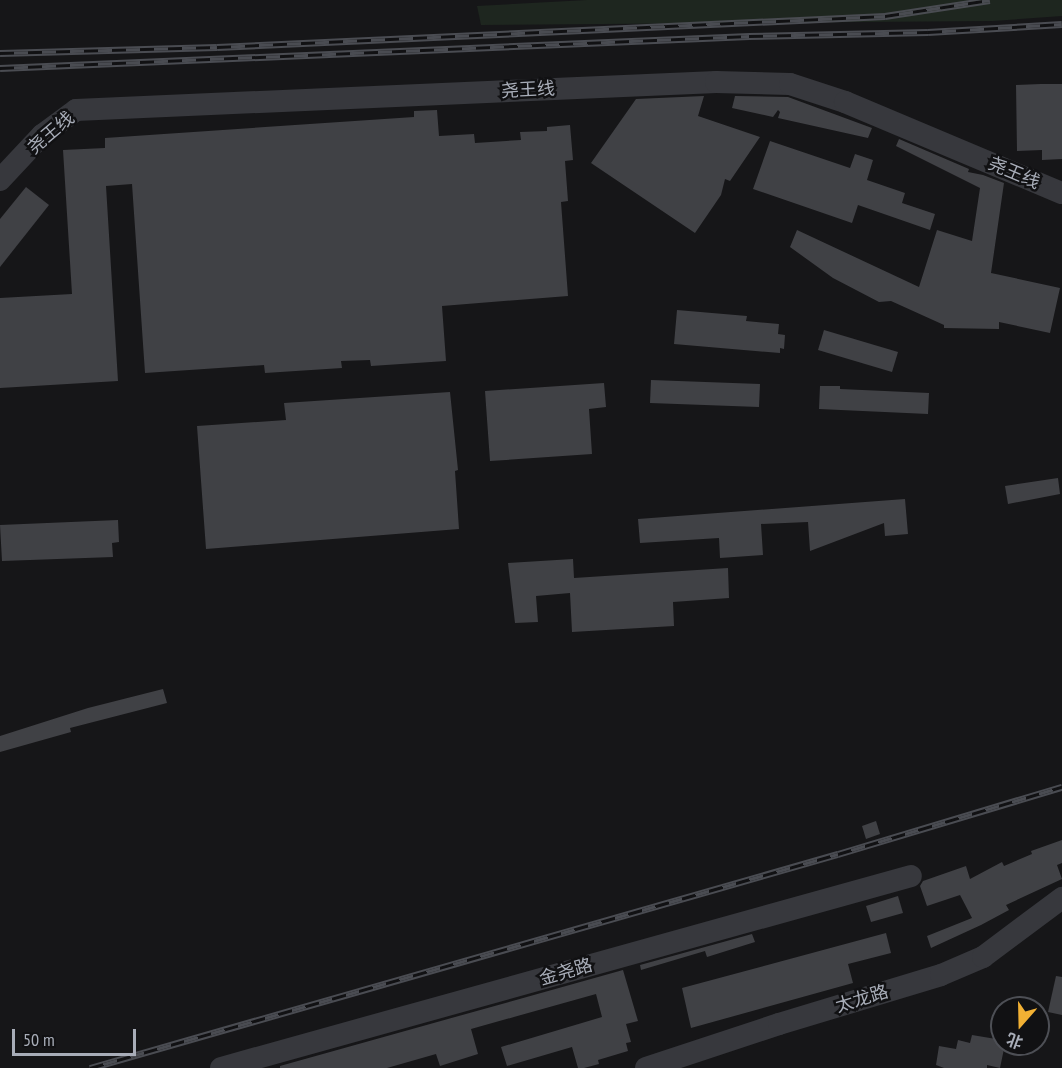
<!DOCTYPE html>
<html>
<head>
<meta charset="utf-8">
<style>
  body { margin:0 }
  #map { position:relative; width:1062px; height:1068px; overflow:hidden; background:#161618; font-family:"PT Sans Narrow","Noto Sans SC",sans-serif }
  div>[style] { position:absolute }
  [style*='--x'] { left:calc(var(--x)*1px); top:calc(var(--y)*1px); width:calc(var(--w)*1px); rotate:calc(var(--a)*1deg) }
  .green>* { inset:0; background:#1e261f }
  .building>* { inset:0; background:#404145 }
  .minor>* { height:22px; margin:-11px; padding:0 11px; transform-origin:11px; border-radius:11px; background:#37383d }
  .rail>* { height:7px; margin-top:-3.5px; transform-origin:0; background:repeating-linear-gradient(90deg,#111113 0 14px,#4a4c52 0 28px); box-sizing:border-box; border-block:2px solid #4a4c52 }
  span { translate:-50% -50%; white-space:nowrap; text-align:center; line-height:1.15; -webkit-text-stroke:5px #111113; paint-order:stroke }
  .street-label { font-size:18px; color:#a8adb8 }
  .north { position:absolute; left:990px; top:996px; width:60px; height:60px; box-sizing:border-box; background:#111113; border:2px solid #4d4f55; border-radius:50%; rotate:200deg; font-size:16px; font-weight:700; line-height:24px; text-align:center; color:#a8adb8 }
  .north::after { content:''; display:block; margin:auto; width:21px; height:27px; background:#f2b134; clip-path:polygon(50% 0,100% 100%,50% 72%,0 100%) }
  .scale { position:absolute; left:12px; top:1029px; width:124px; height:27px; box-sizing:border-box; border:3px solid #a8adb8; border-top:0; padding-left:8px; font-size:18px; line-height:21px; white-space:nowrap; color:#a8adb8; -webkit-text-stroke:4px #111113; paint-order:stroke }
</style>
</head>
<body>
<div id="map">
  <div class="green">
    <i style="clip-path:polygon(587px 0,1062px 0,1062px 16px,993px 21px,481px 25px,477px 6px)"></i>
  </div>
  <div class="building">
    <i style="clip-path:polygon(1041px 84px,1062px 84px,1062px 159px,1042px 160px,1042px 150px,1017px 151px,1016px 85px)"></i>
    <i style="clip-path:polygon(704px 96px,698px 116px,760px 137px,730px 181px,725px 179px,721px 195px,695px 233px,591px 163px,636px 99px)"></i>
    <i style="clip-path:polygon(735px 96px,788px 97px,872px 128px,868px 138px,778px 118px,780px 112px,778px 110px,773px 117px,732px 108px)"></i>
    <i style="clip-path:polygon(437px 110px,439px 136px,474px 134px,475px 143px,521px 140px,520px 132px,547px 131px,547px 127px,570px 125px,573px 160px,565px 161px,568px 201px,561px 202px,568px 296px,442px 306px,446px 361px,371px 366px,370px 360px,341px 361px,342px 368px,265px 373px,264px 365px,145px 373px,132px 184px,106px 186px,118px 381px,0 388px,0 298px,72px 294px,63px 150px,105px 148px,105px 138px,414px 117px,414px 111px)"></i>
    <i style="clip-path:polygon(899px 139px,969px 169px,968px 172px,983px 175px,1004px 183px,991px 273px,1060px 288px,1050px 333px,999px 322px,999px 329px,944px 328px,944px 325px,891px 301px,879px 302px,833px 278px,790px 247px,797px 230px,919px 287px,937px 230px,972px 241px,980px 188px,896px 146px)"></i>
    <i style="clip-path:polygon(770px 141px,850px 168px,855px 154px,873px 160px,867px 180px,905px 193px,902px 203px,935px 214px,930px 230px,858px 205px,852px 223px,753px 189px)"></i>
    <i style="clip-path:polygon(26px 187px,49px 205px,0 267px,0 219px)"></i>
    <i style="clip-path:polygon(677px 310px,747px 316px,746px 321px,779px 324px,778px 334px,785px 335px,784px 349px,780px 348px,780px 353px,674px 344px)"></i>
    <i style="clip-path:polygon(824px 330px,898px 352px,892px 372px,818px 350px)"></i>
    <i style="clip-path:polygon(651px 380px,760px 384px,759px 407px,650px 403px)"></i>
    <i style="clip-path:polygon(604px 383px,606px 407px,589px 409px,592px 454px,490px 461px,485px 391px)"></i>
    <i style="clip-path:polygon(820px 386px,840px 386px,840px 389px,929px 393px,928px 414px,819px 409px)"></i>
    <i style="clip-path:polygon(450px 392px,458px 470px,455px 471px,459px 529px,206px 549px,197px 426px,286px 420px,284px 403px)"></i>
    <i style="clip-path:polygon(1058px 478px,1060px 494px,1008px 504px,1005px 486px)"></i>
    <i style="clip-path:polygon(905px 499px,908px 534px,885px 536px,884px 523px,810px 551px,808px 522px,761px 524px,763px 555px,720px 558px,719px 538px,640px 543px,638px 519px)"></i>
    <i style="clip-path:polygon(118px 520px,119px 542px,112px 543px,113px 557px,2px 561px,0 525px)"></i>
    <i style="clip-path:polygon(573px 559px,574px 578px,728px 568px,729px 598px,673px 602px,674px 626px,572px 632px,570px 593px,536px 596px,538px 622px,515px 623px,508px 563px)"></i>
    <i style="clip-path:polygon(163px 689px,167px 703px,70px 728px,71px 732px,0 752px,0 736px,88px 708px)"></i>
    <i style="clip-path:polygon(876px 821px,880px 834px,866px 839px,862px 826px)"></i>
    <i style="clip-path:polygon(1062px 840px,1062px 863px,1057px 865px,1062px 879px,1006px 905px,1009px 910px,981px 925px,931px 948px,927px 936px,972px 918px,960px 895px,927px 906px,920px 886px,923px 881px,966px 866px,970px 879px,1002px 862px,1004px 866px,1032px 854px,1031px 851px)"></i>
    <i style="clip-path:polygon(898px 896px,903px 913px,871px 922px,866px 906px)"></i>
    <i style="clip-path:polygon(886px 933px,891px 953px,848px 964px,853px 983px,691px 1028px,682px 988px)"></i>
    <i style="clip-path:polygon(752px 934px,755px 942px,707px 957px,705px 951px,641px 970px,640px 965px)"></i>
    <i style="clip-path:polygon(623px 970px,638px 1021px,626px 1024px,631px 1042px,626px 1043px,628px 1051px,598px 1060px,599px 1064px,584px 1068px,578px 1068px,572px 1047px,507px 1066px,501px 1047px,602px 1017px,596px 994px,471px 1029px,478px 1054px,440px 1066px,436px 1054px,387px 1068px,280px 1068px,280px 1066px)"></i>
    <i style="clip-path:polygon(1056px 976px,1062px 977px,1062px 1015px,1048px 1012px)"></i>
    <i style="clip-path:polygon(972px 1035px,1002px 1040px,1005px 1044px,1000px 1068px,987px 1065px,987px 1068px,944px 1068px,936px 1065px,939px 1046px,956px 1049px,958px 1040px,970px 1043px)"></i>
  </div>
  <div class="minor">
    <i style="--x:0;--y:180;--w:62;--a:-47"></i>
    <i style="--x:42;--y:135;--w:42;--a:-36.3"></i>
    <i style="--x:76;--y:110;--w:641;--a:-2.51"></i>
    <i style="--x:716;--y:82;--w:74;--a:1.5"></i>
    <i style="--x:790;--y:84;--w:58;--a:18.1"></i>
    <i style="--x:845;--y:102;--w:235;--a:22.8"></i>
    <i style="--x:221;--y:1068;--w:716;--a:-15.55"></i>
    <i style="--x:646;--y:1068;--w:140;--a:-18.3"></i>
    <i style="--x:779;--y:1024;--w:169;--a:-16.8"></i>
    <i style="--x:941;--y:975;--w:46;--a:-23.2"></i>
    <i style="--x:983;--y:957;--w:99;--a:-36.8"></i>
  </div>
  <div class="rail">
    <i style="--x:0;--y:53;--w:217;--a:-1.6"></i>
    <i style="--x:217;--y:47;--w:669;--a:-2.66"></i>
    <i style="--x:885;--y:16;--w:106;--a:-8.7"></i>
    <i style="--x:0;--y:68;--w:750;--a:-2.45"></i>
    <i style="--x:749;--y:36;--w:179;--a:-1.3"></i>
    <i style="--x:928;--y:32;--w:134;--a:-3.4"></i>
    <i style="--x:90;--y:1068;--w:778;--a:-15.97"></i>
    <i style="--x:838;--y:854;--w:234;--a:-16.7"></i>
  </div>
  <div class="street-label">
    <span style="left:528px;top:90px;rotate:-3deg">尧王线</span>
    <span style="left:51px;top:133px;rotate:-40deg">尧王线</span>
    <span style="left:1014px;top:173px;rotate:23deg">尧王线</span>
    <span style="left:566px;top:972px;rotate:-16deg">金尧路</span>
    <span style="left:862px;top:999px;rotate:-17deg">太龙路</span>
  </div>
  <div class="north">北</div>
  <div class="scale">50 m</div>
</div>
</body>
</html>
